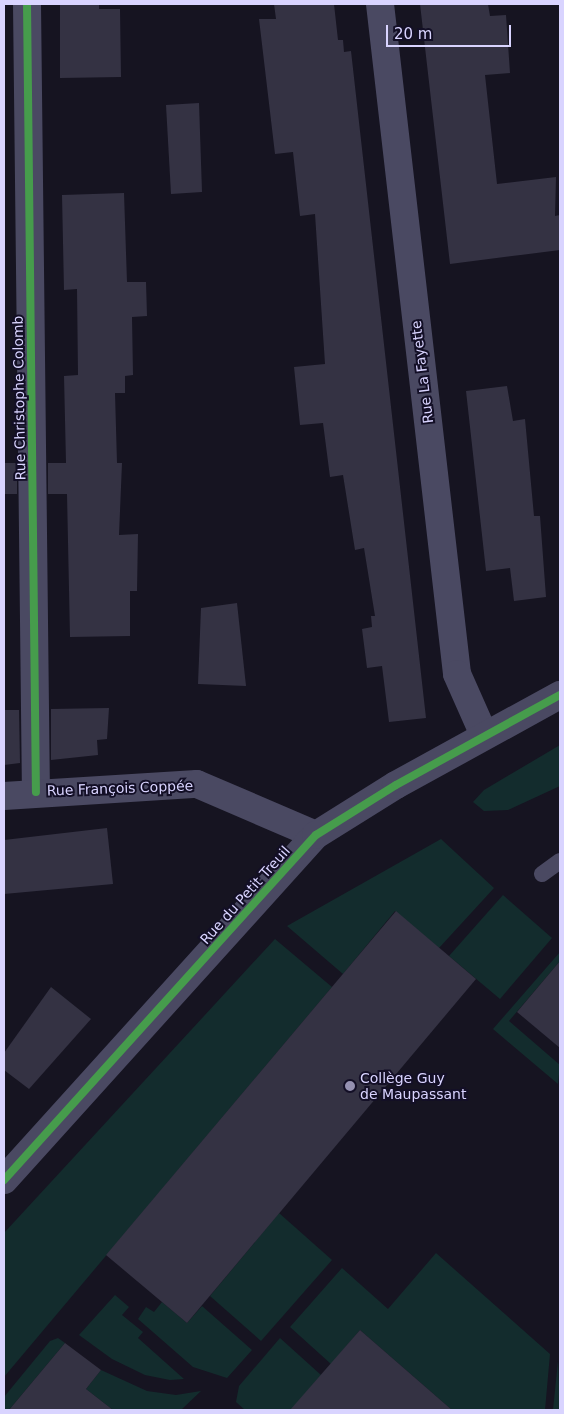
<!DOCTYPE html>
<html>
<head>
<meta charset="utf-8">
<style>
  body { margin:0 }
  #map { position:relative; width:564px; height:1414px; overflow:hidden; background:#161421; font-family:"DejaVu Sans",sans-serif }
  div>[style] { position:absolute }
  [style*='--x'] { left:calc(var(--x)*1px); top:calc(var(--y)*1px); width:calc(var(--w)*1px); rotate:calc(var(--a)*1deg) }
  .green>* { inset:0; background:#132c2d }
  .building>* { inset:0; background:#343243 }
  .service>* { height:16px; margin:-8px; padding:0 8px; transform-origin:8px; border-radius:8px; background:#4a4962 }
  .minor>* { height:28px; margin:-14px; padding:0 14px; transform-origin:14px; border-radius:14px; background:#4a4962 }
  .cycleway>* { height:8px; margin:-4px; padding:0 4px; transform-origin:4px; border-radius:4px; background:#469c4c }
  .dots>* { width:14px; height:14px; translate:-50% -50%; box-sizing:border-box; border:2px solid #130f26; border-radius:50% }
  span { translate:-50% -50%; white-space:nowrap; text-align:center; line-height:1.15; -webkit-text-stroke:4px #130f26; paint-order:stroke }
  .street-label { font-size:14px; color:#d9d4ff }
  .poi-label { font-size:14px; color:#d9d4ff }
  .left { translate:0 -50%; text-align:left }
  .frame { position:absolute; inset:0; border:5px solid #d9d4ff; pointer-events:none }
  .scale { position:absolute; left:386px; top:25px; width:125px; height:22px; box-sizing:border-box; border:2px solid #d9d4ff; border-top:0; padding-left:6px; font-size:15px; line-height:18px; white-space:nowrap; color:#d9d4ff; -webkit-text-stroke:4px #130f26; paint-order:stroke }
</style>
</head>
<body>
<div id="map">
  <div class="green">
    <i style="clip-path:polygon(560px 745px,560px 786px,508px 810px,484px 811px,473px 802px,484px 790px)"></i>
    <i style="clip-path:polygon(441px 839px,494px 888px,439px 948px,395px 911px,343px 974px,287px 926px)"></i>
    <i style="clip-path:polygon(503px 895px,552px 938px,500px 999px,449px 956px)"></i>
    <i style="clip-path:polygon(275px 939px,332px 987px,4px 1377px,4px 1233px)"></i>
    <i style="clip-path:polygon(560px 952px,560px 961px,509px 1021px,560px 1065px,558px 1084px,493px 1029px)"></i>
    <i style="clip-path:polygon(279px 1213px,332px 1260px,261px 1341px,210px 1296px)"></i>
    <i style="clip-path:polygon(436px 1253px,550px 1354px,545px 1410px,452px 1410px,360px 1330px,331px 1364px,290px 1327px,342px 1268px,388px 1309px)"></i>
    <i style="clip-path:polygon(115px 1295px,129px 1307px,122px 1315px,143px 1332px,138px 1338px,184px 1379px,170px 1380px,145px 1375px,112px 1359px,79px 1335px)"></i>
    <i style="clip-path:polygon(162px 1302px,187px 1323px,202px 1306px,252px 1350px,227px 1378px,193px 1367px,138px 1319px,146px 1307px,154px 1312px)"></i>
    <i style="clip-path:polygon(58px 1338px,65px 1343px,9px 1410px,4px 1410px,4px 1397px,50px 1341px)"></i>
    <i style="clip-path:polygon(280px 1338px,321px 1375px,291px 1410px,245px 1410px,236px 1402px,239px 1386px)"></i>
    <i style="clip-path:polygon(558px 1361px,560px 1410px,553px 1410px)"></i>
    <i style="clip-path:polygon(101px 1370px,147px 1391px,176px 1395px,201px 1391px,181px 1410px,113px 1410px,86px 1389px)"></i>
  </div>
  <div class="building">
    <i style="clip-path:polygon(60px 4px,99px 4px,99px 9px,120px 9px,121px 77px,60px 78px)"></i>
    <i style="clip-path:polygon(274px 4px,334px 4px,338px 40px,343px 40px,344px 52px,351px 51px,426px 718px,389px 722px,382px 666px,367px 668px,362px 629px,372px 627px,371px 616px,375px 616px,364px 548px,355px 550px,343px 475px,330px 477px,323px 423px,300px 425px,294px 367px,325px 364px,315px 214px,300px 216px,293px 152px,275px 154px,259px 19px,276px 19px)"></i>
    <i style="clip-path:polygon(420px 4px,488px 4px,490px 16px,506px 15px,510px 73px,485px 75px,497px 184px,556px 177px,555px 216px,560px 215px,560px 250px,450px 264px)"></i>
    <i style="clip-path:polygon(199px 103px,202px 192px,171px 194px,166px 105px)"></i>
    <i style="clip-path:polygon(124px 193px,127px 282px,146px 282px,147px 316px,132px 317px,133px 375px,125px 376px,125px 393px,115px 393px,117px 463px,122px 463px,119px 535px,138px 534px,137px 591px,130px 591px,130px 636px,70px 637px,67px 494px,48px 494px,48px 463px,66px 463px,64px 376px,78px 375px,77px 289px,64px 290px,62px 195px)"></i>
    <i style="clip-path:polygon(507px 386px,513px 421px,525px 419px,534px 516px,540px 516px,546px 597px,514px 601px,510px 568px,486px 571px,466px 391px)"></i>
    <i style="clip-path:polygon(4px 463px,17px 463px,17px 494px,4px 494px)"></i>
    <i style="clip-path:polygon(237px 603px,246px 686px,198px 684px,201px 608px)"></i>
    <i style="clip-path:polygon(109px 708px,107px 739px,97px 740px,98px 755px,51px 760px,51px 709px)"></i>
    <i style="clip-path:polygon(4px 710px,19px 710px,20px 763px,4px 765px)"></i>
    <i style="clip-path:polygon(107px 828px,113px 884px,4px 894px,4px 840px)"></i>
    <i style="clip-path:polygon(396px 911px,476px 979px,187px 1323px,106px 1255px)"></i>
    <i style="clip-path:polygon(560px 961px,560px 1048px,517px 1012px)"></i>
    <i style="clip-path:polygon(51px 987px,91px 1019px,29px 1089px,4px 1070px,4px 1053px)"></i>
    <i style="clip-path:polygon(360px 1330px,452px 1410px,290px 1410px)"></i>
    <i style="clip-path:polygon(65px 1343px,101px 1370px,86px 1389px,113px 1410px,9px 1410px)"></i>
  </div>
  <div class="service">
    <i style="--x:542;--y:874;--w:22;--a:-36"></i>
  </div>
  <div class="minor">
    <i style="--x:27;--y:4;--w:788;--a:89.35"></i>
    <i style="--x:380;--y:4;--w:674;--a:83.44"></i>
    <i style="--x:457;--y:674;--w:67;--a:66.1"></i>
    <i style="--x:4;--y:796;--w:193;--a:-3.6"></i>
    <i style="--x:197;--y:784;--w:129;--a:23.2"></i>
    <i style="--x:4;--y:1180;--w:465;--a:-47.9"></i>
    <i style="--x:316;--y:835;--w:94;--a:-32"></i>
    <i style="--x:396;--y:785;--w:187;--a:-28.8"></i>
  </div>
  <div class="cycleway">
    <i style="--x:27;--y:4;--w:788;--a:89.35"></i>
    <i style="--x:4;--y:1180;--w:465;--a:-47.9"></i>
    <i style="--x:316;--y:835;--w:94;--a:-32"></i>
    <i style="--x:396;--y:785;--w:187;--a:-28.8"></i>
  </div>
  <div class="dots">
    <i style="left:350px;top:1086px;background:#9591b1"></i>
  </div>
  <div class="street-label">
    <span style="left:422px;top:372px;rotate:-97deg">Rue La Fayette</span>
    <span style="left:19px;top:398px;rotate:-91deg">Rue Christophe Colomb</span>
    <span style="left:120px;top:788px;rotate:-2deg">Rue François Coppée</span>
    <span style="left:245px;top:895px;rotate:-48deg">Rue du Petit Treuil</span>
  </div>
  <div class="poi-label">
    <span class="left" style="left:360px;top:1086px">Collège Guy<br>de Maupassant</span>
  </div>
  <div class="frame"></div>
  <div class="scale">20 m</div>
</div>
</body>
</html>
